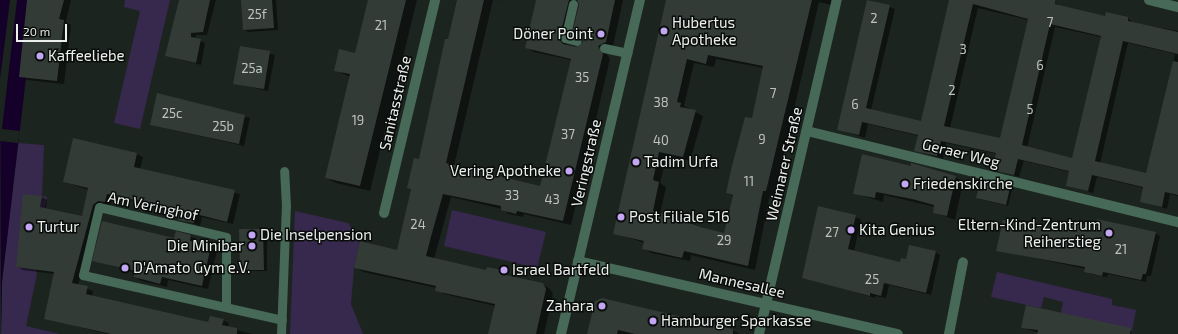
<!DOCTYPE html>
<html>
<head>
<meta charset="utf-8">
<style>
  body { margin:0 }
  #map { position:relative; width:1178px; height:334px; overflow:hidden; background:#1c2420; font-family:"Exo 2",sans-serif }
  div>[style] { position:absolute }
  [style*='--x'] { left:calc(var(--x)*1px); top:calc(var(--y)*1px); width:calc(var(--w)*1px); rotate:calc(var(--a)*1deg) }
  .green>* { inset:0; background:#37284d }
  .water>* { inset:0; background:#140029 }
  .pier>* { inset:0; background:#1c2420 }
  .shadow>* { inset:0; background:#0007 }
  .building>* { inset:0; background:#333b37 }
  .lane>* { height:9px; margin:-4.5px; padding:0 4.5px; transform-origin:4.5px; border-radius:4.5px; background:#476958 }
  .street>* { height:10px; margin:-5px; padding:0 5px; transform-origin:5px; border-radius:5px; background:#476958 }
  .dots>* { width:11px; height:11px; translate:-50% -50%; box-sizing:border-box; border:2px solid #090c0a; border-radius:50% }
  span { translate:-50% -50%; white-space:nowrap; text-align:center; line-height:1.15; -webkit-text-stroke:3px #090c0a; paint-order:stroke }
  .number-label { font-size:13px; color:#bdc3c0 }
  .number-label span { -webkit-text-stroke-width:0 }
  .poi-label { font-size:15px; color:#ebf0ed }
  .left { translate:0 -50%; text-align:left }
  .right { translate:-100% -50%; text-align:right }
  .street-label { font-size:15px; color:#ebf0ed }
  .scale { position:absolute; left:16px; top:24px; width:51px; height:18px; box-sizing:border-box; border:2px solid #ebf0ed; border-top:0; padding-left:5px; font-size:12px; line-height:14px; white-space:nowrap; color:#ebf0ed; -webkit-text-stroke:3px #090c0a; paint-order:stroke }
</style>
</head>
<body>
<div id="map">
  <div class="green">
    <i style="clip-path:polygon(125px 0,170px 0,140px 129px,114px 123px,140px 11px,124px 7px)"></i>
    <i style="clip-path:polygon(18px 143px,44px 145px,42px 196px,47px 197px,35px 265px,37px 274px,26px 326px,60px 334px,1px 334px,2px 282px)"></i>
    <i style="clip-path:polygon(452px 210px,546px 232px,537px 268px,444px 246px)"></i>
    <i style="clip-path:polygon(295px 211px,348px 223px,360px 241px,354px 268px,351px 304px,363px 334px,290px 334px)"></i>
    <i style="clip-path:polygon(997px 272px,1112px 299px,1112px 305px,1136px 310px,1132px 331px,1061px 313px,1063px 302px,1044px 297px,1041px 308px,991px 297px)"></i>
  </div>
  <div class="water">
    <i style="clip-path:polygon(0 0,27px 0,26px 78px,2px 282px,1px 334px)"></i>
  </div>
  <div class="pier">
    <i style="clip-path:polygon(10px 0,17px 0,2px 129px,20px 131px,18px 143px,0 141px,0 80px)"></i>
  </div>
  <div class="shadow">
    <i style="clip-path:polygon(28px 0,71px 0,66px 22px,71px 25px,64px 84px,27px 80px,20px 76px)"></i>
    <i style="clip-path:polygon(179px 0,216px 0,207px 35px,196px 35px,195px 39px,205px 43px,201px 65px,166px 56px)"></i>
    <i style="clip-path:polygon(242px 0,276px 0,278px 30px,248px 32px,244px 29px)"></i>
    <i style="clip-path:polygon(369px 0,417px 0,370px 191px,336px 183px,326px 178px,350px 77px,335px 70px,356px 54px)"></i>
    <i style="clip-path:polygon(evenodd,458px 0,493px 0,454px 166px,540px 187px,571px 60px,534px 52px,526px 47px,537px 0,623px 0,613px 46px,605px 51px,610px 59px,571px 225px,524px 214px,523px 217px,509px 214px,502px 209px,451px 197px,434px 259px,487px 271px,502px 271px,509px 277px,542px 284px,550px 289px,553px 294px,544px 334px,489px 334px,495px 306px,444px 294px,437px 288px,363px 272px,355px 267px,398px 251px,411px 189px,408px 188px,420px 160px,458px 0,580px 1px,573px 33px,584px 39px,579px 48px,566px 44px,575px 7px,580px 1px)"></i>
    <i style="clip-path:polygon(evenodd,667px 0,832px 0,831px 5px,819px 2px,774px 195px,770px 194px,755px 270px,691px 255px,690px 261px,651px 253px,644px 248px,645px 243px,614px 233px,667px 0,716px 59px,764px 68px,752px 120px,727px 193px,734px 197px,725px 234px,698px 227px,691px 221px,660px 214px,666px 187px,660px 183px,667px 155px,690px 161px,703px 116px,684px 106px,694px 63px,714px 67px,716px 59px)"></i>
    <i style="clip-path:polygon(evenodd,868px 0,895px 9px,871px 110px,922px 122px,952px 0,1051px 0,1060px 6px,1106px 17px,1128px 18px,1133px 23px,1178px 31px,1178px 196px,1170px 194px,1167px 209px,1141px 201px,1144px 188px,1097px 177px,1093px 193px,1067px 185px,1070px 172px,1024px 161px,1019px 177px,994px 169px,997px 154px,946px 143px,943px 159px,915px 150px,919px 136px,868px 124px,865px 138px,838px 129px,868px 0,978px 8px,1028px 20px,1001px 139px,950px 128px,978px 8px,868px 0,1055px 27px,1101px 37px,1073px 159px,1027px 148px,1055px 27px,868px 0,1128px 43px,1175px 54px,1147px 174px,1100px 164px,1128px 43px)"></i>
    <i style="clip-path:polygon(241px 47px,275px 55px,268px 91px,234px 83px)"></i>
    <i style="clip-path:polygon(157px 95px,250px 118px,244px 146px,151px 125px)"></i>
    <i style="clip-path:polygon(73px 139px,137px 154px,143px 157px,140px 169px,240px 194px,233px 224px,202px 217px,200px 226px,179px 219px,181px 212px,113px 196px,111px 205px,104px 204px,99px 208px,78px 285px,93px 291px,92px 296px,209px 323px,223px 320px,229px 323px,228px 328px,253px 334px,106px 334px,45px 318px,55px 274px,23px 270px,17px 266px,42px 197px,47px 200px,46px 209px,82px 217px,89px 190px,64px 182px)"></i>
    <i style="clip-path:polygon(955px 177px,963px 182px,955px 220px,934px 212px,935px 207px,884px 195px,883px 202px,854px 193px)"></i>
    <i style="clip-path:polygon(990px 184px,1012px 190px,1008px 206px,979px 199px)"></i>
    <i style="clip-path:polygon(819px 207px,861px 219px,854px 252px,901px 263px,935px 252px,940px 255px,931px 295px,889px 285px,886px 298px,875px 296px,875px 298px,803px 277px)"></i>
    <i style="clip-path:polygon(1095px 228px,1155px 233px,1160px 236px,1151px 276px,1147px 276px,1146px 282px,1108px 274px,1107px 277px,1090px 274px,1086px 271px,1086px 269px,997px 250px,1060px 232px)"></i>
    <i style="clip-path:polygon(263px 230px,267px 232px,267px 271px,244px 271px,241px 269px)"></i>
    <i style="clip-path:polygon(191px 236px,197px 240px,196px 244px,217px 251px,208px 289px,168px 280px,167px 287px,141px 281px,135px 277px,136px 273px,94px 260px)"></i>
    <i style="clip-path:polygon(596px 301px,731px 329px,739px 334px,588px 334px)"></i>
    <i style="clip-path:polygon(1022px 327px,1125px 328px,1132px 332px,1131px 334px,1041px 334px)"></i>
  </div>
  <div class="building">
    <i style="clip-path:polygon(27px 0,64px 0,59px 19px,64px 20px,57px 81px,19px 77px)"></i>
    <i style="clip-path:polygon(179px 0,210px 0,203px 32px,191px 33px,191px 37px,201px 39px,196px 63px,165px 56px)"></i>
    <i style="clip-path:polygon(241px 0,272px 0,274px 28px,243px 30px)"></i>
    <i style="clip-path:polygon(368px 0,406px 0,360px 186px,325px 178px,350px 74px,334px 71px,339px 49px,355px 53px)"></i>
    <i style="clip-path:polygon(457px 0,484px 0,446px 163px,540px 186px,571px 59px,525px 48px,536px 0,569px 0,559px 39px,563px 44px,576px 47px,583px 42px,581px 36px,572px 34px,579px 5px,577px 0,615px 0,606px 42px,598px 46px,603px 54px,563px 221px,517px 211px,516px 214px,501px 210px,501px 206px,443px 194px,432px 233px,426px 256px,486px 270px,487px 267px,502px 270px,501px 274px,543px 283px,546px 289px,536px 334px,488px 334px,495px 304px,435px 291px,436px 286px,354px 268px,360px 241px,397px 250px,411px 189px,407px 188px,414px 158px,419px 159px,445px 39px,448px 39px)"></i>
    <i style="clip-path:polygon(evenodd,666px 0,812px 0,766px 191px,763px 191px,748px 266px,684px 251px,682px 258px,642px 249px,644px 241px,613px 234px,666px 0,708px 55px,763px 66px,752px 118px,745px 117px,731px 170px,726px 193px,733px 195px,724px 233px,700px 227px,690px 223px,691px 220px,653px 211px,659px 182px,653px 180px,659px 152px,683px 157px,696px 110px,680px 107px,681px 103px,677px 102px,687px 59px,706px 64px,708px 55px)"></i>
    <i style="clip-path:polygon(evenodd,867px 0,890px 5px,866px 108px,921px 121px,949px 0,1055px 0,1055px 4px,1105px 16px,1106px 12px,1128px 17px,1128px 21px,1178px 32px,1178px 54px,1123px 41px,1095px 161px,1146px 173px,1173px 61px,1178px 62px,1178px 195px,1165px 192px,1162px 207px,1140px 202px,1143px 187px,1092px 175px,1088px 191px,1066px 186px,1069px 171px,1018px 159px,1014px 175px,992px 170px,996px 153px,941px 141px,937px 156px,914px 151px,918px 135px,862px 122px,859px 135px,837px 130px,867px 0,973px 4px,1028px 19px,1000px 138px,944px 126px,973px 4px,867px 0,1050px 24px,1101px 36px,1072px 158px,1022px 145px,1050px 24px)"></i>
    <i style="clip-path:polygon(240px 46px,270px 51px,264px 89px,233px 84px)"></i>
    <i style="clip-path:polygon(157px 93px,245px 115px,239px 144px,150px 125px)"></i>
    <i style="clip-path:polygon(73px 138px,137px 153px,134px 167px,235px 190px,227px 222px,196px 214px,194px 223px,178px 220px,180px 210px,107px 194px,105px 202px,98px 201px,93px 205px,72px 283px,88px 286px,86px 294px,208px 322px,210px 316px,224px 319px,222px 325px,237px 328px,237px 334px,111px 334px,44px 319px,54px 272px,16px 267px,23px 194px,42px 196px,40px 207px,82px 216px,88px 188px,63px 182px)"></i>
    <i style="clip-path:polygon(862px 154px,911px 166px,911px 163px,956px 176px,947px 216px,933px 213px,934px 205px,912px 199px,876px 192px,875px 198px,853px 194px)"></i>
    <i style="clip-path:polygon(989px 182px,1010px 188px,1006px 205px,976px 198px,980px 183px,989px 186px)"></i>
    <i style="clip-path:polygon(818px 206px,856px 215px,848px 249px,900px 262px,901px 258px,906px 259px,909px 245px,936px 251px,926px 293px,884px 283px,881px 296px,870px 293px,870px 296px,802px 278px)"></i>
    <i style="clip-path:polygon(1097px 219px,1156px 232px,1146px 274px,1143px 274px,1141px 280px,1103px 272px,1102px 276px,1084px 272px,1085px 267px,996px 251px,1003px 220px,1059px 230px,1061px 221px,1095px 227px)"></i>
    <i style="clip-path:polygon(102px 221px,174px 238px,176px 231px,191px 235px,190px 241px,211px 246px,202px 286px,162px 277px,160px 284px,134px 277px,135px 271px,92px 261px)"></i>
    <i style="clip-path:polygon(239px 229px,263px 229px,264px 270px,240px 270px)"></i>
    <i style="clip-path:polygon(602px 298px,733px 329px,733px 334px,635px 334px,618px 330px,617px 334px,587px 334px,595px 301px)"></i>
    <i style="clip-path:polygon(1026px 305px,1131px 328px,1130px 334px,1037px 334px,1038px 330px,1021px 328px)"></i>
  </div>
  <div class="lane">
    <i style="--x:573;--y:4;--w:35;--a:103"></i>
    <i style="--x:565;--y:38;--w:12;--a:14"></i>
    <i style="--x:604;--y:48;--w:24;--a:12"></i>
    <i style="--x:226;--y:307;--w:70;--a:-90"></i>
    <i style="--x:226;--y:237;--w:130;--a:-166.7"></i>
    <i style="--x:99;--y:207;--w:70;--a:103.2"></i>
    <i style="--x:83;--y:275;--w:204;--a:12.7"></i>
    <i style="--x:281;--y:334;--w:128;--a:-87.8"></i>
    <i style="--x:286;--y:206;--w:35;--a:-93"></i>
  </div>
  <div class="street">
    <i style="--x:1149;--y:0;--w:30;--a:14"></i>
    <i style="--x:807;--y:131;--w:382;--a:13.8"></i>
    <i style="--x:384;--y:213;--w:219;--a:-76.5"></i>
    <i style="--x:578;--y:261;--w:328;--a:12.9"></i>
    <i style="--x:561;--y:334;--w:343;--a:-76.7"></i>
    <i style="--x:759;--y:334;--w:343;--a:-76.9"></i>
    <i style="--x:949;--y:334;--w:73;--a:-79"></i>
  </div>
  <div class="dots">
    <i style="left:664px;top:31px;background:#c3a7f2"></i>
    <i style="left:601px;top:34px;background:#c3a7f2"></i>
    <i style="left:40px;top:56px;background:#c3a7f2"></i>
    <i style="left:636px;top:162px;background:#c3a7f2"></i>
    <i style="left:569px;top:171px;background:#c3a7f2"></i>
    <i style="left:905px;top:184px;background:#c3a7f2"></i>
    <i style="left:621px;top:217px;background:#c3a7f2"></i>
    <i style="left:29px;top:227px;background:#c3a7f2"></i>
    <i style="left:851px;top:230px;background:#c3a7f2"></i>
    <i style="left:1109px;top:233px;background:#c3a7f2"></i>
    <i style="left:252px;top:235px;background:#c3a7f2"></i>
    <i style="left:252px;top:246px;background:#c3a7f2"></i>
    <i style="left:125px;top:268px;background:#c3a7f2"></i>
    <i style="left:504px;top:270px;background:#c3a7f2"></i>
    <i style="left:602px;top:306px;background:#c3a7f2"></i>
    <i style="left:653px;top:321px;background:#c3a7f2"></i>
  </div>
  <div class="number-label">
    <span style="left:257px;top:14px">25f</span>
    <span style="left:874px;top:18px">2</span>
    <span style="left:1050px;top:22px">7</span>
    <span style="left:381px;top:25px">21</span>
    <span style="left:963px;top:49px">3</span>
    <span style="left:1040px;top:65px">6</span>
    <span style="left:252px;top:68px">25a</span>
    <span style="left:582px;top:77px">35</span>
    <span style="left:952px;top:90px">2</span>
    <span style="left:773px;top:93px">7</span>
    <span style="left:661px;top:102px">38</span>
    <span style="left:855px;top:104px">6</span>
    <span style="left:1030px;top:109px">5</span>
    <span style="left:172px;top:113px">25c</span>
    <span style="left:358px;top:120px">19</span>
    <span style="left:223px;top:126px">25b</span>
    <span style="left:568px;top:134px">37</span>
    <span style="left:762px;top:139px">9</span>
    <span style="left:661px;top:140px">40</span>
    <span style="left:749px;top:181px">11</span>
    <span style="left:512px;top:195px">33</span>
    <span style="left:552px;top:199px">43</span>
    <span style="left:418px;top:224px">24</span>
    <span style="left:832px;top:232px">27</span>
    <span style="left:724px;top:240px">29</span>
    <span style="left:1121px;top:249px">21</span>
    <span style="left:872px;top:279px">25</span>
  </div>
  <div class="poi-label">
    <span class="left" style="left:672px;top:31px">Hubertus<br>Apotheke</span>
    <span class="right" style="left:593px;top:34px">Döner Point</span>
    <span class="left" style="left:48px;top:56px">Kaffeeliebe</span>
    <span class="left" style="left:644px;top:162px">Tadim Urfa</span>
    <span class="right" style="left:561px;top:171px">Vering Apotheke</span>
    <span class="left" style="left:913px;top:184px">Friedenskirche</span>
    <span class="left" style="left:629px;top:217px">Post Filiale 516</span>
    <span class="right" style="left:1101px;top:233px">Eltern-Kind-Zentrum<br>Reiherstieg</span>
    <span class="left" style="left:37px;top:227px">Turtur</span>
    <span class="left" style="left:859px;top:230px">Kita Genius</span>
    <span class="left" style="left:260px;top:235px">Die Inselpension</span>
    <span class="right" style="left:244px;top:246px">Die Minibar</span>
    <span class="left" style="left:133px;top:268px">D'Amato Gym e.V.</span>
    <span class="left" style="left:512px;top:270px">Israel Bartfeld</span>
    <span class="right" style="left:594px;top:306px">Zahara</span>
    <span class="left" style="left:661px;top:321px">Hamburger Sparkasse</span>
  </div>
  <div class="street-label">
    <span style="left:395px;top:103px;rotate:-77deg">Sanitasstraße</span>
    <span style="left:961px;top:153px;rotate:14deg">Geraer Weg</span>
    <span style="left:586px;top:163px;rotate:-77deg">Veringstraße</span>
    <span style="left:784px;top:164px;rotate:-77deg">Weimarer Straße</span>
    <span style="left:153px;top:206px;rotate:12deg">Am Veringhof</span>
    <span style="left:742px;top:283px;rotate:13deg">Mannesallee</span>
  </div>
  <div class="scale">20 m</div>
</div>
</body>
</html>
